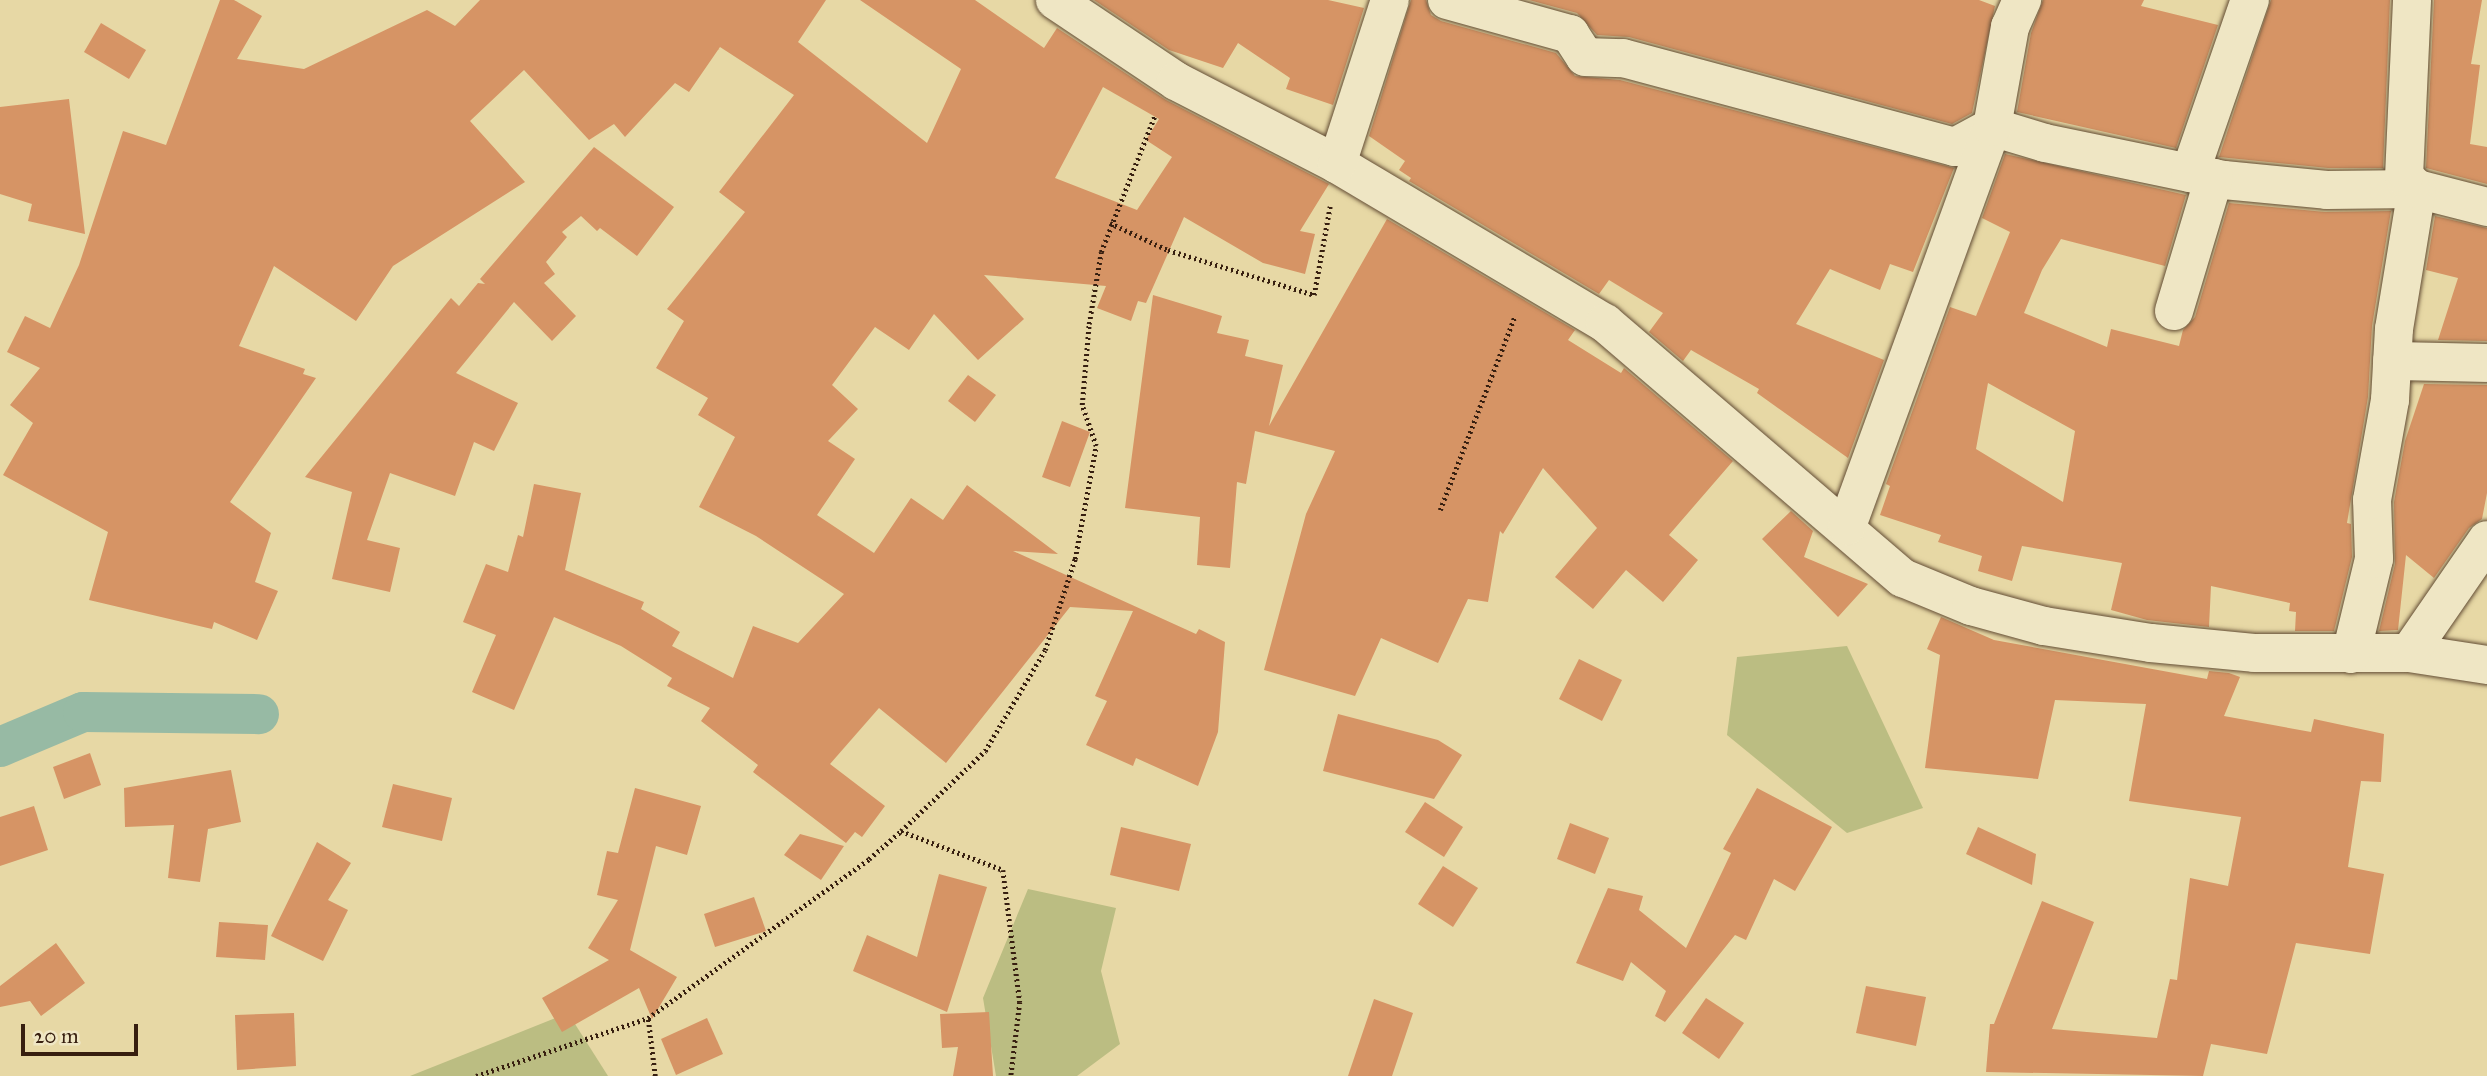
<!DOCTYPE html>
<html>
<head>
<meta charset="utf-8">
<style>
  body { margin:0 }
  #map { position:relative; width:2487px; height:1076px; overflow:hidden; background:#e7d8a5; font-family:"IM FELL Great Primer",serif }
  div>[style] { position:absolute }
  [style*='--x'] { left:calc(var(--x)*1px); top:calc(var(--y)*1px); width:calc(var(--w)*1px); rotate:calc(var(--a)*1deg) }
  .green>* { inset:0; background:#bbbd82 }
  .canal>* { height:40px; margin:-20px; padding:0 20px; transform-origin:20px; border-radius:20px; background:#97baa4 }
  .building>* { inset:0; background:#d69465 }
  .path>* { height:4.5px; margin-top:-2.25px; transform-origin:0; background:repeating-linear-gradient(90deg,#371f10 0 2px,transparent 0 5.5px) }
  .roads { filter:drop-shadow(0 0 2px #634d35) drop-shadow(0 0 2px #634d35) }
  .minor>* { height:38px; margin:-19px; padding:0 19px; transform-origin:19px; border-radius:19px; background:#efe6c4 }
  span { translate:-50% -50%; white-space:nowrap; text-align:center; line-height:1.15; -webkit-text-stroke:6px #efe6c4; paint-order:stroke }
  .scale { position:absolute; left:21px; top:1024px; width:117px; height:32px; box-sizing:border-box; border:4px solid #371f10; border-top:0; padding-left:9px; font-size:21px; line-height:24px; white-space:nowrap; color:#371f10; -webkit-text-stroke:5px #efe6c4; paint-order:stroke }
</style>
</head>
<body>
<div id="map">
  <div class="green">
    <i style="clip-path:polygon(1847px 646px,1923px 808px,1847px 833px,1727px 735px,1737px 657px)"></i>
    <i style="clip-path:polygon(1028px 889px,1116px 908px,1101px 971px,1120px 1044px,1077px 1076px,996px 1076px,983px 998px)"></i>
    <i style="clip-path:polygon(568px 1013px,608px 1076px,410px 1076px)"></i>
  </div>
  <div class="canal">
    <i style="--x:0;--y:747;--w:90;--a:-22.9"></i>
    <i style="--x:83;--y:712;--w:176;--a:0.7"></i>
  </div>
  <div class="building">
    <i style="clip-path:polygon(evenodd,220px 0,234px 0,262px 16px,237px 59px,304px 69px,427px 10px,455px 26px,480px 0,826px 0,798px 42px,927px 143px,961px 69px,860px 0,975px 0,1044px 48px,1057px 28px,1166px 100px,1329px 184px,1300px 231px,1315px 234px,1305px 274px,1263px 263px,1184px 217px,1146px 303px,1138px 301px,1131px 321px,1097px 308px,1106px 286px,984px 275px,1024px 319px,978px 360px,934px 314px,909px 350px,875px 327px,832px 385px,858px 409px,828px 441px,855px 459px,817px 515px,874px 553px,911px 498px,943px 520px,967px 485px,1058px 554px,1013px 551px,1196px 634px,1199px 629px,1225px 642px,1218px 732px,1198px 786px,1136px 758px,1133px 766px,1086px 745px,1107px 701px,1095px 696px,1133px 611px,1070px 607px,946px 763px,879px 708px,830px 764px,885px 806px,862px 837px,855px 832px,846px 843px,753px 772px,758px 765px,701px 721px,710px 708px,667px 686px,672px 678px,621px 646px,554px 617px,514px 710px,472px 692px,496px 635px,463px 622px,486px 564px,508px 572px,518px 535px,523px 537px,534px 484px,581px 493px,565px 570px,644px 602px,641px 609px,680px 632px,672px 646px,733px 678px,753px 626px,798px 643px,844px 594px,756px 536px,699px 507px,735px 437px,698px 415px,708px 398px,656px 368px,684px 321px,667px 309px,745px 212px,719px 192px,794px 95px,720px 47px,689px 92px,675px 83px,625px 137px,614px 124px,589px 140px,524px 70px,470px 121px,525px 182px,393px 266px,356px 321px,274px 266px,239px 346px,305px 369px,303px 374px,316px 378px,230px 502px,271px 533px,255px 582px,278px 591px,257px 640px,214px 622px,212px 629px,89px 600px,108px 532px,3px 475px,33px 423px,10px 405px,40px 368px,7px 352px,25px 316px,50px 328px,79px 265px,123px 131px,166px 145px,220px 0,1103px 87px,1159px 119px,1146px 140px,1172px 157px,1137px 210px,1055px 178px,1103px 87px)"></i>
    <i style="clip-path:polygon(1094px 0,1328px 0,1364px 8px,1333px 105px,1286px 89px,1290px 78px,1238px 43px,1223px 68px,1169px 50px)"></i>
    <i style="clip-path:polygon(1411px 0,1426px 0,1431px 15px,1441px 21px,1556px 53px,1575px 76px,1620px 80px,1954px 168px,1913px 272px,1890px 264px,1880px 290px,1830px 269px,1796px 324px,1884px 360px,1848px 458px,1757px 393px,1759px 389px,1691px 350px,1683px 361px,1649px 332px,1663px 313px,1609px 280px,1599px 294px,1409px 181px,1411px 178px,1399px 170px,1405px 161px,1369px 136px)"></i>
    <i style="clip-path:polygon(1529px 0,1979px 0,1995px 6px,1972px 113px,1952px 124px,1629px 37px,1597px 35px,1577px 13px)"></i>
    <i style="clip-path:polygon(2043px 0,2144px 0,2141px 6px,2218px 25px,2176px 148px,2017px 112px,2031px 33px)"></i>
    <i style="clip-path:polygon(2271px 0,2390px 0,2383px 168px,2328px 168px,2219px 157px)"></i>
    <i style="clip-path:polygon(2434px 0,2482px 0,2471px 64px,2480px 65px,2470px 144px,2487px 147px,2487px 184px,2426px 168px)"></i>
    <i style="clip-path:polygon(101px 23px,146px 50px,129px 79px,84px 52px)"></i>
    <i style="clip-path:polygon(69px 99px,85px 234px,28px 221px,32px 204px,0 194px,0 107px)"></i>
    <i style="clip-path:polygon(594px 147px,674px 207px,637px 256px,600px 228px,597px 231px,581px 216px,562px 232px,567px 237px,546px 262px,555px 274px,544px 283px,576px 316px,552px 341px,514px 302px,456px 373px,518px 403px,494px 451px,474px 442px,455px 496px,390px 473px,367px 540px,400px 548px,390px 592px,332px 579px,352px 492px,305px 477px,451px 298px,459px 306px,478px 283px,485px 284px,480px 279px)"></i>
    <i style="clip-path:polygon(evenodd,2005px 154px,2186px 195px,2165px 266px,2061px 239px,2042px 270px,2024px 313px,2107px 347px,2111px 329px,2179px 346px,2183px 330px,2195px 317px,2229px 203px,2325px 212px,2391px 211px,2372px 326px,2368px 397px,2347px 523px,2351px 524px,2352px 557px,2334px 631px,2295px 631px,2296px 612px,2289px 611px,2290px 603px,2211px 586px,2209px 627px,2147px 620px,2111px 610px,2122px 563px,2022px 546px,2012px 581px,1978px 571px,1982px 556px,1938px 542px,1941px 535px,1880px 515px,1890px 486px,1886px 484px,1950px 307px,1976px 316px,2010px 232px,1982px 218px,2005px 154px,1988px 383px,2075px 431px,2063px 502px,1976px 449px,1988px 383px)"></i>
    <i style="clip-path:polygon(2435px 216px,2487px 228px,2487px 341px,2438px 340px,2458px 278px,2426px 270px)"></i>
    <i style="clip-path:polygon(1387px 219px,1575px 330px,1568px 340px,1621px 373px,1624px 368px,1733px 461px,1669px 535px,1698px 560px,1663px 602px,1626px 570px,1593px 609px,1555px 577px,1597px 528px,1543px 468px,1503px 534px,1500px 531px,1488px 602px,1468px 599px,1438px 663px,1381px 638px,1355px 696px,1264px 670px,1306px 514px,1335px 451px,1255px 431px,1246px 484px,1237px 482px,1230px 568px,1197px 565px,1200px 517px,1125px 508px,1153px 295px,1222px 316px,1217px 333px,1249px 340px,1245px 356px,1283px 365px,1269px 426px)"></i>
    <i style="clip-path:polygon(968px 375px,996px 395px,975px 422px,948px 401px)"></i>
    <i style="clip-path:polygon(2424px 384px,2487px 385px,2487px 493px,2482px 519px,2469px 528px,2434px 578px,2406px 555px,2398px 630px,2379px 631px,2395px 564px,2394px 502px,2405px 441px)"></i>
    <i style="clip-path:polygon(1062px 421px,1090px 432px,1070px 487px,1042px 477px)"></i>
    <i style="clip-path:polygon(1791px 511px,1813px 531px,1804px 557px,1868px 584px,1838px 617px,1762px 539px)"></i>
    <i style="clip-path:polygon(1941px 617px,1994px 640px,2207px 679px,2209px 671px,2229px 673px,2240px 677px,2224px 716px,2311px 732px,2314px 719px,2384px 734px,2381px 782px,2361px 781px,2348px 867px,2384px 874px,2370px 954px,2296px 943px,2267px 1054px,2211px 1044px,2203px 1076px,1986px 1072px,1990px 1024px,1994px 1024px,2042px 901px,2094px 922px,2052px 1029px,2157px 1038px,2170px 979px,2177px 980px,2190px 878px,2228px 886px,2241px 817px,2129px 801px,2146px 704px,2055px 700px,2038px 779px,1925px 768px,1940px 655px,1927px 649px)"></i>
    <i style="clip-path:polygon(1579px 659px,1622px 680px,1602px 721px,1559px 699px)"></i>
    <i style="clip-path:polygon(1338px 714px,1438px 740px,1462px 755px,1434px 799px,1323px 771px)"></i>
    <i style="clip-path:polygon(90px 753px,101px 785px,64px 799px,53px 767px)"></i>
    <i style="clip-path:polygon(231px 770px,241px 822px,208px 829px,200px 882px,168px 878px,174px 825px,125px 827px,124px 788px)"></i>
    <i style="clip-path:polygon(393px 784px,452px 798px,442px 841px,382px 827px)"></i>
    <i style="clip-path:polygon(635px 788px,701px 806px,687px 855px,656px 846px,630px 950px,677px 977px,652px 1019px,639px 988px,562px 1032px,542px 998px,609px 960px,588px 948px,618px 900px,597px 895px,607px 851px,618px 853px)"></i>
    <i style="clip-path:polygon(1757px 788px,1832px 827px,1795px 891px,1774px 879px,1746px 940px,1735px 935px,1665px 1022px,1655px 1016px,1666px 991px,1631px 962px,1623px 981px,1576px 963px,1608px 888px,1643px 896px,1639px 910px,1686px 948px,1731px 853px,1723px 849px)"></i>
    <i style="clip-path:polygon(1425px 802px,1463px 827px,1444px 857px,1405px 832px)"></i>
    <i style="clip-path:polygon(34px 806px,48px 850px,0 866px,0 817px)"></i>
    <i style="clip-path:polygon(1570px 823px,1609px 838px,1595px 874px,1557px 859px)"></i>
    <i style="clip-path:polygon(1121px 827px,1191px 844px,1179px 891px,1110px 875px)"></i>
    <i style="clip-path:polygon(1978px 827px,2036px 854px,2032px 885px,1966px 854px)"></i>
    <i style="clip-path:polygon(800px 834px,844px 846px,821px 880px,784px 855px)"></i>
    <i style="clip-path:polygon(317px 842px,351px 863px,328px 900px,348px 910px,323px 961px,271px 936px)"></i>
    <i style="clip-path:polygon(1443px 866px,1478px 888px,1453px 927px,1418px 904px)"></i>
    <i style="clip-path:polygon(939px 874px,987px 887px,947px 1012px,853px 971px,867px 935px,917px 957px)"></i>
    <i style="clip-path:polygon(754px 897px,766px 931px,715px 947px,704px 914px)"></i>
    <i style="clip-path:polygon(219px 922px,268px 925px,265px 960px,216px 957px)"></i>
    <i style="clip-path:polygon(56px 943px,85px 983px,41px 1016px,30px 1001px,0 1007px,0 986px)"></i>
    <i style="clip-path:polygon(1866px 986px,1926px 997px,1916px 1046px,1856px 1033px)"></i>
    <i style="clip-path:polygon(1706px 998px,1744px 1023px,1719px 1059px,1682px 1033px)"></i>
    <i style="clip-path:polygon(1374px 999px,1413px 1013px,1392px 1076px,1348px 1076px)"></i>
    <i style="clip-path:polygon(989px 1012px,993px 1076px,953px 1076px,958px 1047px,942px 1048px,940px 1014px)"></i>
    <i style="clip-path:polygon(294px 1013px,296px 1066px,237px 1070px,235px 1015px)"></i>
    <i style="clip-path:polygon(707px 1018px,723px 1054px,676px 1075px,661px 1039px)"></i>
  </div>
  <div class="path">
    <i style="--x:1110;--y:223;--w:64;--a:25"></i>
    <i style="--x:1168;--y:250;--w:153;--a:17.1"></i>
    <i style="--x:1314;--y:295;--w:90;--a:-79.8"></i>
    <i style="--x:1440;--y:510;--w:208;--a:-68.9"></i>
    <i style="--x:901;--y:831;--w:109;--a:20.9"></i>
    <i style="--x:1003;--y:870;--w:133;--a:82.7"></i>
    <i style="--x:1020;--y:1002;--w:75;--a:96.9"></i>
    <i style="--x:476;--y:1076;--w:182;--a:-18.6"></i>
    <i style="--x:655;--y:1076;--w:58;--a:-96.9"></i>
    <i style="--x:648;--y:1018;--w:272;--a:-35.7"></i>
    <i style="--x:869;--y:859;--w:43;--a:-41.2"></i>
    <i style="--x:901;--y:831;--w:116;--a:-43.6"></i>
    <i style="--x:985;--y:751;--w:117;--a:-59.3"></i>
    <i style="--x:1045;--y:650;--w:96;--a:-71.8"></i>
    <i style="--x:1075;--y:559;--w:115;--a:-79.5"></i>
    <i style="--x:1096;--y:446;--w:43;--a:-108.9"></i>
    <i style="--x:1082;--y:405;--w:81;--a:-85.1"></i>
    <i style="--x:1089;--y:324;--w:73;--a:-80.5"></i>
    <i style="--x:1101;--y:252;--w:147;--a:-68.5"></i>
  </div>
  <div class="roads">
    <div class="minor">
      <i style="--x:1055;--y:0;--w:146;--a:33.8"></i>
      <i style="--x:1176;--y:81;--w:181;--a:27.3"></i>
      <i style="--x:1337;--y:164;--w:312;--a:30.7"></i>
      <i style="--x:1605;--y:323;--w:392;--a:40.6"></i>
      <i style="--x:1903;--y:578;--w:74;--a:22.4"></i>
      <i style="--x:1971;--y:606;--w:76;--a:15.3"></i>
      <i style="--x:2044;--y:626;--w:108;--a:9"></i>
      <i style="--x:2151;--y:643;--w:103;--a:5.5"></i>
      <i style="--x:2254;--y:653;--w:155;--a:0"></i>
      <i style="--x:2409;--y:653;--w:79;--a:8.7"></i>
      <i style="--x:1447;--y:0;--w:128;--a:15.5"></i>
      <i style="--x:1570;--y:34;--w:27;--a:57"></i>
      <i style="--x:1585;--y:57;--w:38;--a:2"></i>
      <i style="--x:1623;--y:58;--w:344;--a:15"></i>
      <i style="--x:1955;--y:147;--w:42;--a:-28.4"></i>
      <i style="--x:1992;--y:127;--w:55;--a:16.8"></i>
      <i style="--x:2045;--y:143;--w:183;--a:11.7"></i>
      <i style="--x:2224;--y:180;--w:103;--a:5.5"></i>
      <i style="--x:2327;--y:190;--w:90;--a:-0.6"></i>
      <i style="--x:2417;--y:189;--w:72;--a:14.4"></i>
      <i style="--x:1337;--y:164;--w:172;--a:-72.1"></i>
      <i style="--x:2190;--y:173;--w:183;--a:-70.9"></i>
      <i style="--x:2174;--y:311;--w:139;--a:-73.3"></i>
      <i style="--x:2392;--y:361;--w:95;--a:1.2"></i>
      <i style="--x:1847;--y:526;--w:425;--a:-70"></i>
      <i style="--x:1992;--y:127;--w:102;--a:-79.8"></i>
      <i style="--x:2010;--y:27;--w:30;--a:-66"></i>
      <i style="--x:2409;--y:653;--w:137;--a:-55.4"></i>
      <i style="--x:2351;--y:654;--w:98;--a:-76.4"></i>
      <i style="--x:2374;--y:559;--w:59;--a:-91.9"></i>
      <i style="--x:2372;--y:500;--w:102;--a:-79.8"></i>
      <i style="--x:2390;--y:400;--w:71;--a:-86.8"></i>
      <i style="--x:2394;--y:329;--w:142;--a:-80.7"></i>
      <i style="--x:2417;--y:189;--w:18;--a:-137"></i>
      <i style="--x:2404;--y:177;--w:177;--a:-87.4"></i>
    </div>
  </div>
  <div class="scale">20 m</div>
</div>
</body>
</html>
